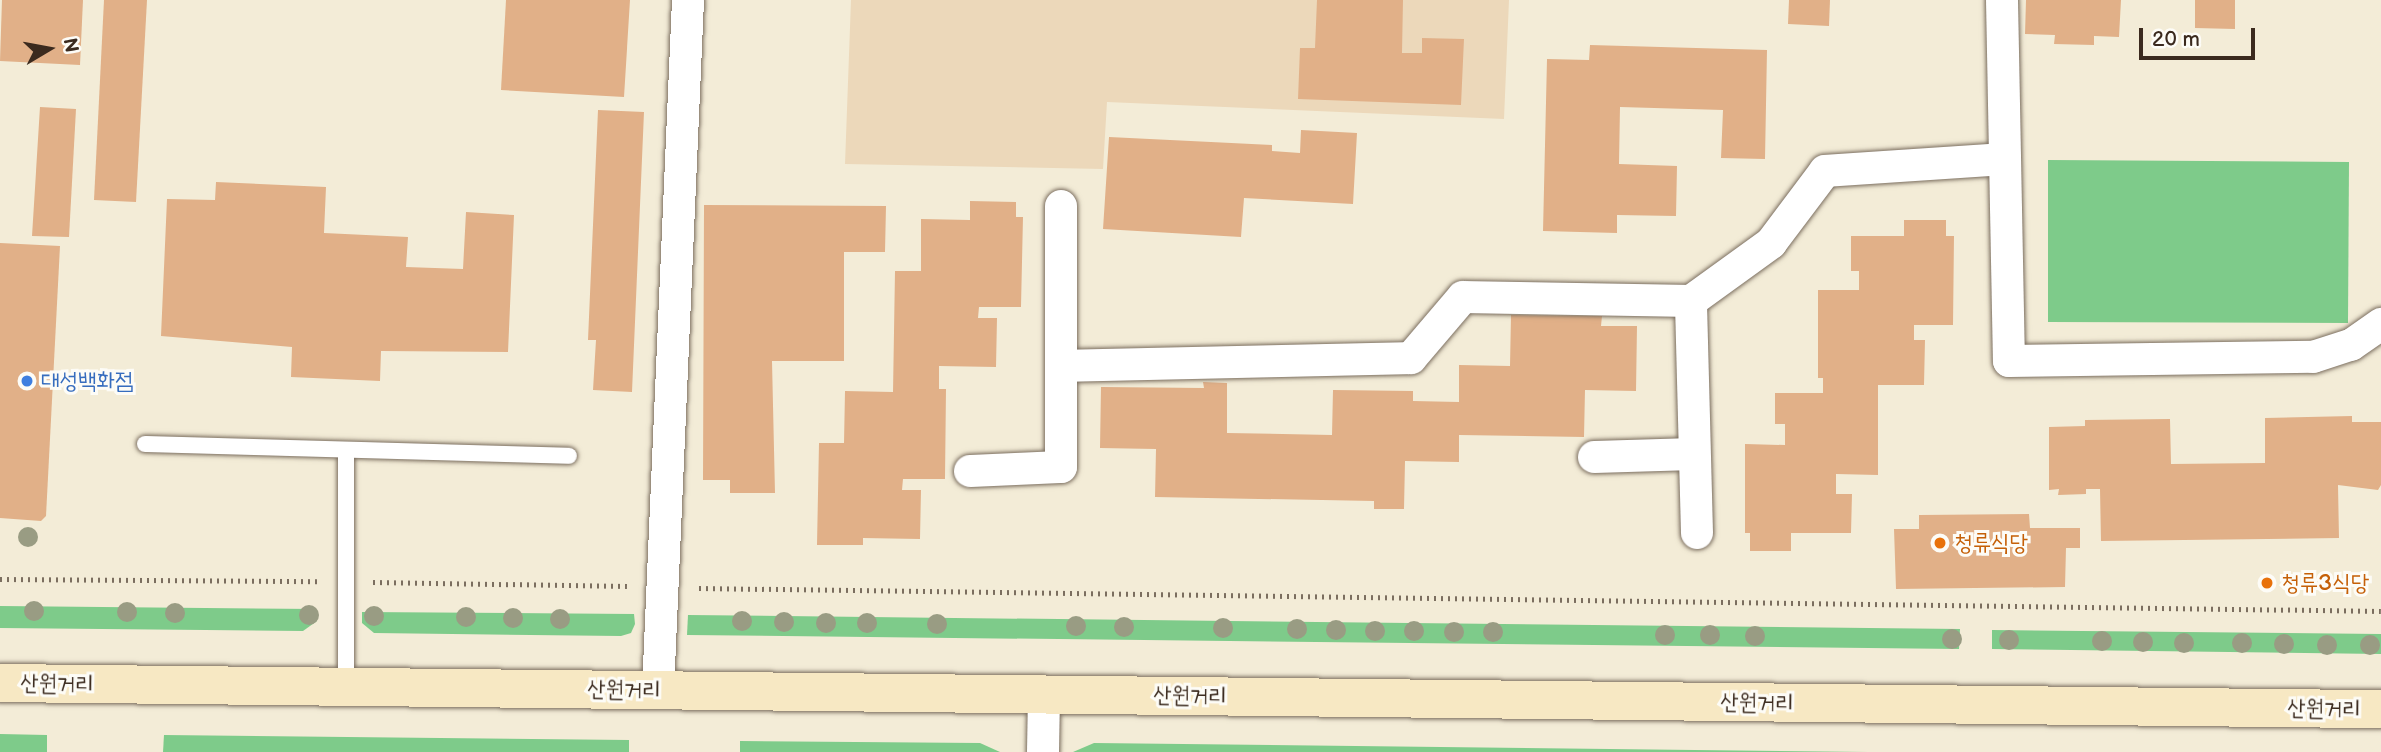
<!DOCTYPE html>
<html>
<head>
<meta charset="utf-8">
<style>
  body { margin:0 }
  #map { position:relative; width:2381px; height:752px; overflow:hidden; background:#f3ecd7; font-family:"Balsamiq Sans","Poor Story",sans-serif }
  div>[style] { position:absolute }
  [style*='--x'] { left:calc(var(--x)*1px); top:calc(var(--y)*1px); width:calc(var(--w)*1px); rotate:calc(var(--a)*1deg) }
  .built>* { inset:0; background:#ecd8ba }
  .green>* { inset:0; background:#7ecb8a }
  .building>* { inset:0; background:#e1b088 }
  .path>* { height:4.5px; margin-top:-2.25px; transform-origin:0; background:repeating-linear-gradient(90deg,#7b6e5f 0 2px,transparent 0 7px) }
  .roads { filter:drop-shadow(0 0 2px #7b6e5f) drop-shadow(0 0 2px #7b6e5f) }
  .service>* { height:16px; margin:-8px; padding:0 8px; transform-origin:8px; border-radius:8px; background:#fff }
  .minor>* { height:32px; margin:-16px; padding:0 16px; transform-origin:16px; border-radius:16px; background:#fff }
  .secondary>* { height:38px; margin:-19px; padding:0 19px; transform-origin:19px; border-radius:19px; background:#f7e8c3 }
  .trees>* { width:20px; height:20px; margin:-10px; border-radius:50%; background:#999c83 }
  .dots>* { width:19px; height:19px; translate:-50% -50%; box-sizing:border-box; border:4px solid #fdfcf7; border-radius:50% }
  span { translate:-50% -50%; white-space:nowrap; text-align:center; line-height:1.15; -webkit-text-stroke:6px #fdfcf7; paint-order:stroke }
  .shop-label { font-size:23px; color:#366cbe }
  .left { translate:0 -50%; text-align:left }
  .food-label { font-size:23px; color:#c56008 }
  .street-label { font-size:23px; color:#3b2a1e }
  .north { position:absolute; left:14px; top:14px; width:70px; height:70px; -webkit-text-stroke:5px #fdfcf7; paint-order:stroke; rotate:80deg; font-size:19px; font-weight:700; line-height:28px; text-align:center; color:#3b2a1e }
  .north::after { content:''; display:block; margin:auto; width:24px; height:32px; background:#3b2a1e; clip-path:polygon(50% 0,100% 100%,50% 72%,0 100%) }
  .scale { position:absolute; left:2139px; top:28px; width:116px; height:32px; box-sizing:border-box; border:4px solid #3b2a1e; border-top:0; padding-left:9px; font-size:21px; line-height:24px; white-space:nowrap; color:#3b2a1e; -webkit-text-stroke:5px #fdfcf7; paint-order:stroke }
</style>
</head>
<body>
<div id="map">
  <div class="built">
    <i style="clip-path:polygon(851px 0,1509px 0,1504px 119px,1107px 102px,1103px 169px,845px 164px)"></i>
  </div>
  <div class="green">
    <i style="clip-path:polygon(2048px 160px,2349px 162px,2348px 323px,2048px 322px)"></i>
    <i style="clip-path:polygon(0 606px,316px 609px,317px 621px,303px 631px,0 628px)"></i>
    <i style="clip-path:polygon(362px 612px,634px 614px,635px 624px,631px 633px,621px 636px,374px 633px,362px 623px)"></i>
    <i style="clip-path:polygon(688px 615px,1960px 629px,1959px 649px,687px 635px)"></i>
    <i style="clip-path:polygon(1992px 630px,2381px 634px,2381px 654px,1992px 649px)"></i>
    <i style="clip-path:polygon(0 734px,47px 735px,47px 752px,0 752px)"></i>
    <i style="clip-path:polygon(164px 735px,629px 740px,629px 752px,163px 752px)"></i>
    <i style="clip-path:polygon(740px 741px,980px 743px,1000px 752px,740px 752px)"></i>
    <i style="clip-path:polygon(1094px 743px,1868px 752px,1073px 752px)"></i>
  </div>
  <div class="building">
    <i style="clip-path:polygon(2px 0,83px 0,80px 65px,0 61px)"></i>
    <i style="clip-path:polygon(104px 0,147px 0,136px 202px,94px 200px)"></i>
    <i style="clip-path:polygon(506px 0,630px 0,624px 97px,501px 90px)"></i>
    <i style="clip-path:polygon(1317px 0,1403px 0,1402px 53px,1422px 53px,1422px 38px,1464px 39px,1461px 105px,1298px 99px,1300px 48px,1315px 48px)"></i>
    <i style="clip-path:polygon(1789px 0,1830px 0,1829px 26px,1788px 24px)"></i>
    <i style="clip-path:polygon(2026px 0,2121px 0,2119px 37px,2094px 36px,2094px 45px,2054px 44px,2055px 35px,2025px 34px)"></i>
    <i style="clip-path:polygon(2195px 0,2235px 0,2235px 29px,2195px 28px)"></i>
    <i style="clip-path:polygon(1590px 45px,1767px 50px,1765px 159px,1721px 158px,1723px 110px,1620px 107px,1619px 164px,1677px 166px,1676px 216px,1617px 215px,1617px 233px,1543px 231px,1547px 59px,1589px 60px)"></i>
    <i style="clip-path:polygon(40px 107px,76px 109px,69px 237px,32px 236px)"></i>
    <i style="clip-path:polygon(598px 110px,644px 112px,632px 392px,593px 390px,596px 340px,588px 340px)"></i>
    <i style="clip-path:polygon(1301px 130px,1357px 133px,1353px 204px,1244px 198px,1241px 237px,1103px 229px,1109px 137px,1272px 145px,1272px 151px,1300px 153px)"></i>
    <i style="clip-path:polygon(216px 182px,326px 187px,324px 233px,408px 237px,406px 267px,463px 269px,466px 212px,514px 215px,508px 352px,381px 351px,380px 381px,291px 377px,292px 347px,161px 336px,167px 199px,215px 200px)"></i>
    <i style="clip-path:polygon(970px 201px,1016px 202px,1016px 217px,1023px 217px,1021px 307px,979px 307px,978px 318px,997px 318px,996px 367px,939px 366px,939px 389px,946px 389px,945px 479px,903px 479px,902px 490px,921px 490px,920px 539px,863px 538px,863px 545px,817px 545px,819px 443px,844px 443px,845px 391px,893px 392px,895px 271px,921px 271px,921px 219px,970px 220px)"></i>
    <i style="clip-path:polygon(704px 205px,886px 206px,885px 252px,844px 252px,844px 361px,772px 361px,775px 493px,730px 493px,730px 480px,703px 480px)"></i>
    <i style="clip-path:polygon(1904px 220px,1946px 220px,1946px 236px,1954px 236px,1953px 325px,1914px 325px,1914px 340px,1925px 340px,1924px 385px,1878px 385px,1878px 475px,1836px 474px,1836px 494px,1852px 494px,1851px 533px,1791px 533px,1791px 551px,1750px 551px,1750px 533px,1745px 533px,1745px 444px,1785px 445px,1785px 424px,1775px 424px,1775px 393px,1823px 393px,1823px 378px,1818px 378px,1818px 290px,1859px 290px,1859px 271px,1851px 271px,1851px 236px,1904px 236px)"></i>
    <i style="clip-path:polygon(0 243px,60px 246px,46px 516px,41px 521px,0 518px)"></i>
    <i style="clip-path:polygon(1511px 315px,1602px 316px,1601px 326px,1637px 326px,1636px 391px,1585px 390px,1584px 437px,1459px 435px,1459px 462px,1405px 461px,1404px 509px,1374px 509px,1374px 501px,1155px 497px,1156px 449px,1100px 448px,1101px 387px,1204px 388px,1203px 382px,1227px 383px,1227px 433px,1332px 435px,1333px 390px,1413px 391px,1413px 401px,1459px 402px,1459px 365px,1510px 366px)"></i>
    <i style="clip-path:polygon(2352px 416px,2352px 422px,2381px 422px,2381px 485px,2378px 490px,2338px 485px,2339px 538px,2101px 541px,2100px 489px,2086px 489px,2086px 494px,2058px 495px,2059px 489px,2049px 490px,2049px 427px,2085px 426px,2085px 420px,2170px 419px,2171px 464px,2265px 463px,2265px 418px)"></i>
    <i style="clip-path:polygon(2029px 514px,2030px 528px,2080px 528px,2080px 548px,2066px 548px,2065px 587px,1896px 589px,1894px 529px,1919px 529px,1919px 515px)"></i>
  </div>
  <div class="path">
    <i style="--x:0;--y:579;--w:319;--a:0.4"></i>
    <i style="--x:373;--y:582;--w:254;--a:0.9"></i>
    <i style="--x:699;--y:588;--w:1682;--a:0.78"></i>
  </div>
  <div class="roads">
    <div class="service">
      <i style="--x:145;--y:444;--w:424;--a:1.6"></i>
      <i style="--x:346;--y:450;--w:237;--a:90"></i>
    </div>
    <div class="minor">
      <i style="--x:2002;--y:0;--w:361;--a:88.9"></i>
      <i style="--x:2009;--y:361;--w:304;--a:-0.8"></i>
      <i style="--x:2313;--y:357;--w:40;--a:-18"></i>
      <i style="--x:2351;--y:345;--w:37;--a:-35"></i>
      <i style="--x:1063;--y:366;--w:348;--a:-1.3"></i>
      <i style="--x:1411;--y:358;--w:80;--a:-49.6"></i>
      <i style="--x:1463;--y:297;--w:228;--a:1"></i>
      <i style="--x:1594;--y:457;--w:100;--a:-1.7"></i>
      <i style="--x:970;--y:471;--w:91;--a:-2.5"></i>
      <i style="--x:1061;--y:467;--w:261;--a:-90"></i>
      <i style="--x:1697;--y:533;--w:232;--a:-91.5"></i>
      <i style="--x:1691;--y:301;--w:99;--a:-35.9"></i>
      <i style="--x:1771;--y:243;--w:90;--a:-53.1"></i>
      <i style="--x:1825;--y:171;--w:179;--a:-3.8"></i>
      <i style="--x:658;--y:690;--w:691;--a:-87.51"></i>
      <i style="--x:1043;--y:752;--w:57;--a:-89"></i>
    </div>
    <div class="secondary">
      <i style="--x:0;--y:683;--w:2381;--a:0.63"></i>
    </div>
  </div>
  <div class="trees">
    <i style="left:28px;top:537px"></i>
    <i style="left:34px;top:611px"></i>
    <i style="left:127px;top:612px"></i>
    <i style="left:175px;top:613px"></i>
    <i style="left:309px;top:615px"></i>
    <i style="left:374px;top:616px"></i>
    <i style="left:466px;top:617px"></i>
    <i style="left:513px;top:618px"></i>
    <i style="left:560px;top:619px"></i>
    <i style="left:742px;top:621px"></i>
    <i style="left:784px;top:622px"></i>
    <i style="left:826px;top:623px"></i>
    <i style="left:867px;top:623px"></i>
    <i style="left:937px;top:624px"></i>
    <i style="left:1076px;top:626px"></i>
    <i style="left:1124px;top:627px"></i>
    <i style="left:1223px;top:628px"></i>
    <i style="left:1297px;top:629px"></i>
    <i style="left:1336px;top:630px"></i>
    <i style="left:1375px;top:631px"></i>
    <i style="left:1414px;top:631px"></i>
    <i style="left:1454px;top:632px"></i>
    <i style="left:1493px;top:632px"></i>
    <i style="left:1665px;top:635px"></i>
    <i style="left:1710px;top:635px"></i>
    <i style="left:1755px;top:636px"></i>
    <i style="left:1952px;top:639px"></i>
    <i style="left:2009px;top:640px"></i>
    <i style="left:2102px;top:641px"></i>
    <i style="left:2143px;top:642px"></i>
    <i style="left:2184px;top:643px"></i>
    <i style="left:2242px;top:643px"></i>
    <i style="left:2284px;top:644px"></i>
    <i style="left:2327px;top:645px"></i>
    <i style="left:2370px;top:645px"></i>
  </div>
  <div class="dots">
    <i style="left:27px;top:381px;background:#3f7fe0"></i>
    <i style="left:1940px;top:543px;background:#e8710a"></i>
    <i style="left:2267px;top:583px;background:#e8710a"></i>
  </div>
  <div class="shop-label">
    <span class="left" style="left:41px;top:381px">대성백화점</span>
  </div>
  <div class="food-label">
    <span class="left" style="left:1954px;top:543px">청류식당</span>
    <span class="left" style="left:2281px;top:583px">청류3식당</span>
  </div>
  <div class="street-label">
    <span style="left:57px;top:684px;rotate:1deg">산원거리</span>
    <span style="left:624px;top:690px;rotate:1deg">산원거리</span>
    <span style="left:1190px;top:696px;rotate:1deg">산원거리</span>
    <span style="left:1757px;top:703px;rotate:1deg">산원거리</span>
    <span style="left:2324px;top:709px;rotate:1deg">산원거리</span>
  </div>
  <div class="north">N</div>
  <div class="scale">20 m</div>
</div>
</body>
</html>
